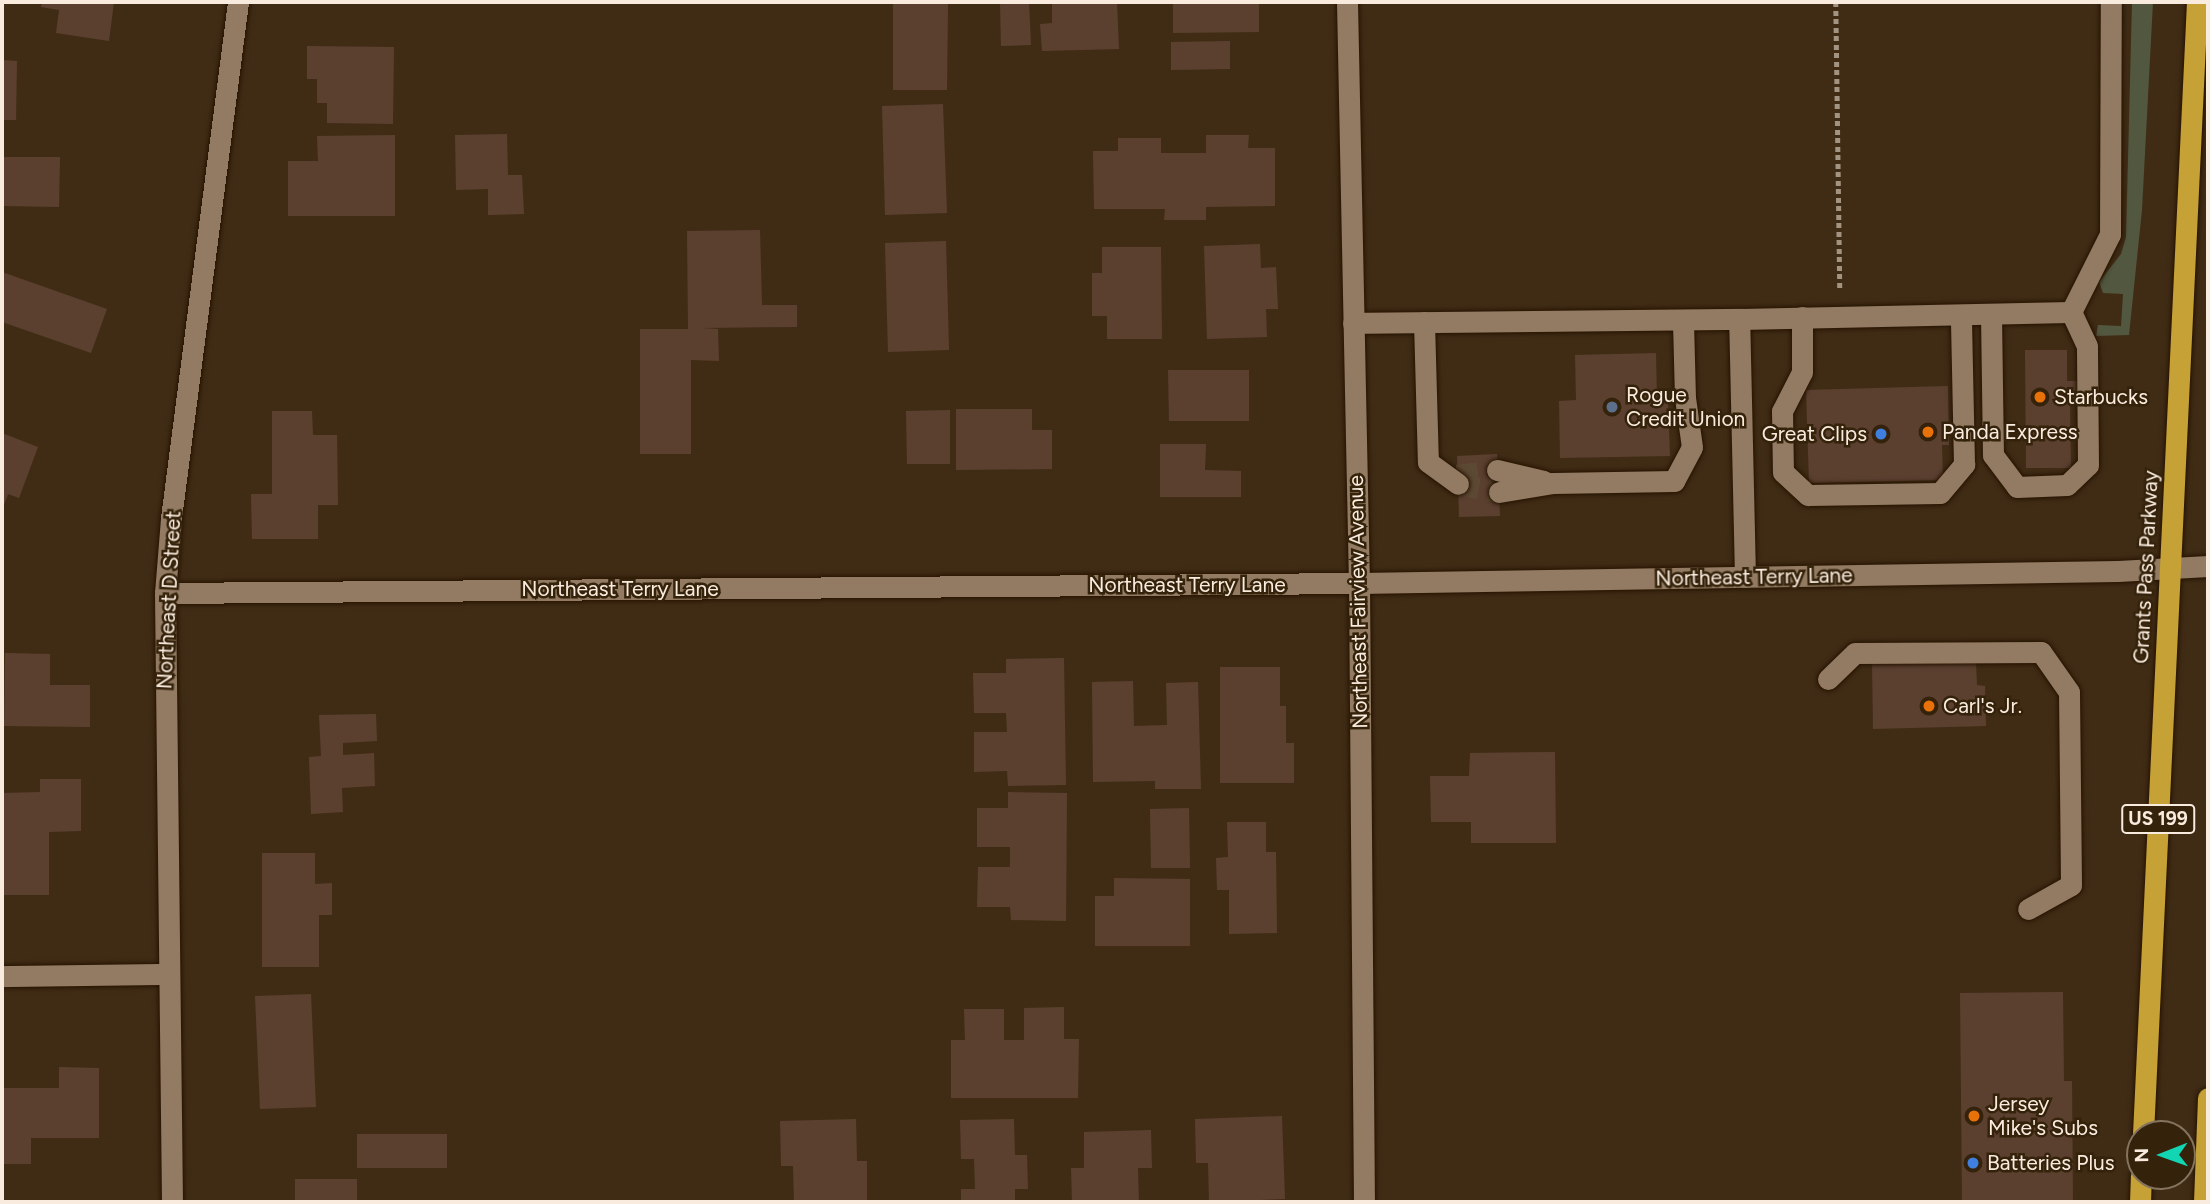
<!DOCTYPE html>
<html>
<head>
<meta charset="utf-8">
<style>
  body { margin:0 }
  #map { position:relative; width:2210px; height:1204px; overflow:hidden; background:#402c15; font-family:Figtree,sans-serif }
  div>[style] { position:absolute }
  [style*='--x'] { left:calc(var(--x)*1px); top:calc(var(--y)*1px); width:calc(var(--w)*1px); rotate:calc(var(--a)*1deg) }
  .green>* { inset:0; background:#52573f }
  .building>* { inset:0; background:#5b4030 }
  .minor-tunnel>* { height:21px; margin-top:-10.5px; transform-origin:0; background:repeating-linear-gradient(90deg,#5c4933 0 21px,transparent 0 31px) }
  .path>* { height:4.5px; margin-top:-2.25px; transform-origin:0; background:repeating-linear-gradient(90deg,#a39381 0 5px,transparent 0 8.5px) }
  .roads { filter:drop-shadow(0 0 2px #261300) drop-shadow(0 0 2px #261300) }
  .minor>* { height:21px; margin:-10.5px; padding:0 10.5px; transform-origin:10.5px; border-radius:10.5px; background:#927b62 }
  .highway>* { height:21px; margin:-10.5px; padding:0 10.5px; transform-origin:10.5px; border-radius:10.5px; background:#c5a136 }
  .dots>* { width:19px; height:19px; translate:-50% -50%; box-sizing:border-box; border:4px solid #35220b; border-radius:50% }
  span { translate:-50% -50%; white-space:nowrap; text-align:center; line-height:1.15; -webkit-text-stroke:5px #35220b; paint-order:stroke }
  .shield-label span { padding:2px 5px; background:#35220b; border:2px solid; border-radius:5px; -webkit-text-stroke-width:0 }
  .shield-label { font-size:19px; color:#f9ecde; font-weight:700 }
  .poi-label { font-size:21px; color:#f9ecde }
  .left { translate:0 -50%; text-align:left }
  .right { translate:-100% -50%; text-align:right }
  .street-label { font-size:21px; color:#f9ecde }
  .frame { position:absolute; inset:0; border:4px solid #f9ecde; pointer-events:none }
  .north { position:absolute; left:2126px; top:1120px; width:70px; height:70px; box-sizing:border-box; background:#35220b; border:2px solid #83735f; border-radius:50%; rotate:269deg; font-size:19px; font-weight:700; line-height:28px; text-align:center; color:#f9ecde }
  .north::after { content:''; display:block; margin:auto; width:24px; height:32px; background:#12d5b4; clip-path:polygon(50% 0,100% 100%,50% 72%,0 100%) }
</style>
</head>
<body>
<div id="map">
  <div class="green">
    <i style="clip-path:polygon(2132px 2px,2153px 2px,2142px 210px,2129px 335px,2096px 336px,2098px 325px,2121px 326px,2123px 294px,2103px 293px,2099px 282px,2121px 254px,2126px 237px)"></i>
  </div>
  <div class="building">
    <i style="clip-path:polygon(42px 2px,114px 2px,109px 41px,56px 33px,59px 10px,41px 7px)"></i>
    <i style="clip-path:polygon(893px 2px,948px 2px,947px 90px,893px 90px)"></i>
    <i style="clip-path:polygon(1000px 2px,1029px 2px,1031px 45px,1001px 46px)"></i>
    <i style="clip-path:polygon(1052px 2px,1117px 2px,1119px 49px,1042px 51px,1040px 24px,1052px 23px)"></i>
    <i style="clip-path:polygon(1173px 2px,1259px 2px,1259px 32px,1173px 33px)"></i>
    <i style="clip-path:polygon(1230px 41px,1230px 69px,1171px 70px,1171px 42px)"></i>
    <i style="clip-path:polygon(307px 46px,394px 47px,393px 124px,327px 123px,327px 103px,317px 103px,317px 79px,307px 79px)"></i>
    <i style="clip-path:polygon(2px 60px,17px 61px,16px 120px,2px 120px)"></i>
    <i style="clip-path:polygon(943px 104px,947px 213px,885px 215px,882px 106px)"></i>
    <i style="clip-path:polygon(507px 134px,508px 175px,522px 175px,524px 214px,488px 215px,488px 189px,456px 190px,455px 135px)"></i>
    <i style="clip-path:polygon(395px 135px,395px 216px,288px 216px,288px 161px,318px 161px,317px 136px)"></i>
    <i style="clip-path:polygon(1206px 135px,1249px 135px,1248px 148px,1275px 148px,1275px 206px,1206px 207px,1206px 220px,1164px 220px,1165px 209px,1094px 209px,1093px 151px,1118px 151px,1118px 138px,1161px 138px,1161px 153px,1206px 153px)"></i>
    <i style="clip-path:polygon(2px 157px,60px 157px,59px 207px,2px 206px)"></i>
    <i style="clip-path:polygon(760px 230px,762px 305px,797px 305px,797px 327px,702px 328px,718px 329px,719px 361px,691px 360px,691px 454px,640px 454px,640px 329px,688px 329px,687px 231px)"></i>
    <i style="clip-path:polygon(946px 241px,949px 350px,888px 352px,885px 243px)"></i>
    <i style="clip-path:polygon(1260px 244px,1261px 268px,1276px 267px,1278px 309px,1266px 309px,1267px 337px,1207px 339px,1204px 246px)"></i>
    <i style="clip-path:polygon(1102px 247px,1161px 247px,1162px 339px,1107px 339px,1107px 316px,1092px 316px,1092px 273px,1102px 273px)"></i>
    <i style="clip-path:polygon(2px 272px,107px 309px,91px 353px,2px 322px)"></i>
    <i style="clip-path:polygon(2025px 350px,2067px 350px,2067px 381px,2083px 381px,2084px 401px,2070px 401px,2071px 468px,2026px 468px)"></i>
    <i style="clip-path:polygon(1656px 353px,1657px 400px,1668px 400px,1670px 456px,1560px 458px,1559px 401px,1576px 400px,1575px 355px)"></i>
    <i style="clip-path:polygon(1168px 370px,1249px 370px,1249px 421px,1169px 421px)"></i>
    <i style="clip-path:polygon(1948px 386px,1949px 445px,1942px 445px,1943px 480px,1809px 483px,1806px 390px)"></i>
    <i style="clip-path:polygon(956px 409px,1032px 409px,1032px 430px,1052px 430px,1052px 469px,956px 470px)"></i>
    <i style="clip-path:polygon(950px 410px,950px 464px,907px 464px,906px 411px)"></i>
    <i style="clip-path:polygon(272px 411px,312px 411px,313px 435px,337px 435px,338px 505px,318px 505px,318px 539px,252px 539px,251px 494px,272px 494px)"></i>
    <i style="clip-path:polygon(2px 433px,38px 447px,19px 498px,8px 494px,2px 510px)"></i>
    <i style="clip-path:polygon(1160px 444px,1206px 444px,1205px 470px,1241px 471px,1241px 497px,1160px 497px)"></i>
    <i style="clip-path:polygon(1497px 454px,1500px 516px,1459px 517px,1457px 456px)"></i>
    <i style="clip-path:polygon(5px 653px,50px 654px,50px 685px,90px 685px,90px 727px,4px 726px)"></i>
    <i style="clip-path:polygon(1064px 658px,1066px 785px,1008px 786px,1007px 771px,974px 772px,974px 732px,1007px 732px,1006px 713px,974px 713px,973px 673px,1006px 673px,1006px 659px)"></i>
    <i style="clip-path:polygon(1872px 662px,1976px 662px,1977px 685px,1985px 686px,1986px 726px,1873px 729px)"></i>
    <i style="clip-path:polygon(1220px 667px,1280px 667px,1280px 706px,1286px 706px,1286px 743px,1294px 743px,1294px 783px,1220px 783px)"></i>
    <i style="clip-path:polygon(1133px 681px,1134px 726px,1167px 725px,1166px 683px,1198px 682px,1201px 789px,1155px 789px,1155px 781px,1093px 782px,1092px 682px)"></i>
    <i style="clip-path:polygon(376px 714px,377px 741px,343px 743px,343px 755px,374px 753px,375px 786px,342px 788px,343px 812px,311px 814px,309px 757px,321px 756px,319px 715px)"></i>
    <i style="clip-path:polygon(1555px 752px,1556px 843px,1471px 843px,1471px 822px,1431px 822px,1430px 776px,1469px 776px,1470px 753px)"></i>
    <i style="clip-path:polygon(40px 779px,81px 779px,81px 831px,49px 832px,49px 895px,2px 895px,2px 793px,40px 792px)"></i>
    <i style="clip-path:polygon(1008px 792px,1067px 793px,1066px 921px,1011px 920px,1010px 907px,977px 907px,978px 867px,1010px 867px,1010px 847px,977px 847px,977px 808px,1008px 808px)"></i>
    <i style="clip-path:polygon(1189px 808px,1190px 868px,1151px 868px,1150px 809px)"></i>
    <i style="clip-path:polygon(1227px 822px,1266px 822px,1266px 852px,1276px 852px,1277px 933px,1229px 934px,1229px 890px,1217px 890px,1216px 858px,1228px 857px)"></i>
    <i style="clip-path:polygon(262px 853px,315px 853px,315px 884px,332px 883px,332px 915px,319px 915px,319px 967px,262px 967px)"></i>
    <i style="clip-path:polygon(1114px 878px,1190px 879px,1190px 946px,1095px 946px,1095px 896px,1114px 896px)"></i>
    <i style="clip-path:polygon(2063px 992px,2064px 1081px,2072px 1081px,2073px 1202px,1962px 1202px,1960px 993px)"></i>
    <i style="clip-path:polygon(311px 994px,316px 1107px,260px 1109px,255px 996px)"></i>
    <i style="clip-path:polygon(1064px 1007px,1064px 1039px,1079px 1039px,1078px 1098px,951px 1098px,951px 1040px,965px 1040px,964px 1009px,1004px 1009px,1004px 1040px,1024px 1040px,1024px 1008px)"></i>
    <i style="clip-path:polygon(59px 1067px,99px 1068px,99px 1138px,31px 1138px,31px 1164px,2px 1164px,2px 1088px,59px 1088px)"></i>
    <i style="clip-path:polygon(1282px 1116px,1285px 1199px,1209px 1202px,1208px 1163px,1196px 1163px,1195px 1119px)"></i>
    <i style="clip-path:polygon(856px 1119px,857px 1161px,867px 1161px,867px 1202px,794px 1202px,793px 1166px,781px 1166px,780px 1121px)"></i>
    <i style="clip-path:polygon(1014px 1119px,1015px 1155px,1027px 1155px,1028px 1189px,1015px 1189px,1015px 1202px,961px 1202px,961px 1189px,975px 1189px,974px 1159px,961px 1159px,960px 1120px)"></i>
    <i style="clip-path:polygon(1151px 1130px,1152px 1168px,1138px 1168px,1139px 1202px,1072px 1202px,1071px 1168px,1084px 1168px,1084px 1132px)"></i>
    <i style="clip-path:polygon(357px 1134px,447px 1134px,447px 1168px,357px 1168px)"></i>
    <i style="clip-path:polygon(295px 1179px,357px 1179px,357px 1202px,295px 1202px)"></i>
  </div>
  <div class="minor-tunnel">
    <i style="--x:1457;--y:475;--w:40;--a:-7.1"></i>
    <i style="--x:1458;--y:484;--w:42;--a:11"></i>
  </div>
  <div class="path">
    <i style="--x:1836;--y:2;--w:286;--a:89.2"></i>
  </div>
  <div class="roads">
    <div class="minor">
      <i style="--x:1347;--y:2;--w:581;--a:88.82"></i>
      <i style="--x:1359;--y:583;--w:619;--a:89.54"></i>
      <i style="--x:1991;--y:314;--w:141;--a:89.2"></i>
      <i style="--x:1993;--y:455;--w:40;--a:53"></i>
      <i style="--x:2017;--y:487;--w:50;--a:-2.3"></i>
      <i style="--x:2067;--y:485;--w:29;--a:-44"></i>
      <i style="--x:2088;--y:465;--w:119;--a:-90.5"></i>
      <i style="--x:2087;--y:346;--w:38;--a:-115"></i>
      <i style="--x:1802;--y:317;--w:55;--a:90"></i>
      <i style="--x:1802;--y:372;--w:44;--a:117.1"></i>
      <i style="--x:1782;--y:411;--w:61;--a:89.1"></i>
      <i style="--x:1783;--y:472;--w:34;--a:43"></i>
      <i style="--x:1808;--y:495;--w:132;--a:-0.9"></i>
      <i style="--x:1940;--y:493;--w:38;--a:-50"></i>
      <i style="--x:1964;--y:464;--w:149;--a:-91.2"></i>
      <i style="--x:1424;--y:322;--w:140;--a:88.4"></i>
      <i style="--x:1428;--y:462;--w:37;--a:36"></i>
      <i style="--x:1353;--y:323;--w:386;--a:-0.6"></i>
      <i style="--x:1497;--y:470;--w:48;--a:13.2"></i>
      <i style="--x:1499;--y:492;--w:55;--a:-9.5"></i>
      <i style="--x:1553;--y:483;--w:121;--a:-0.9"></i>
      <i style="--x:1674;--y:481;--w:38;--a:-62"></i>
      <i style="--x:1692;--y:447;--w:49;--a:-98.1"></i>
      <i style="--x:1685;--y:398;--w:78;--a:-91.5"></i>
      <i style="--x:1745;--y:577;--w:258;--a:-91.3"></i>
      <i style="--x:1739;--y:319;--w:332;--a:-1.2"></i>
      <i style="--x:2071;--y:312;--w:87;--a:-63.4"></i>
      <i style="--x:2110;--y:234;--w:232;--a:-89.8"></i>
      <i style="--x:165;--y:593;--w:1194;--a:-0.48"></i>
      <i style="--x:1359;--y:583;--w:759;--a:-0.91"></i>
      <i style="--x:2118;--y:571;--w:90;--a:-3.2"></i>
      <i style="--x:1828;--y:679;--w:37;--a:-44"></i>
      <i style="--x:1855;--y:653;--w:186;--a:-0.3"></i>
      <i style="--x:2041;--y:652;--w:49;--a:55"></i>
      <i style="--x:2069;--y:692;--w:193;--a:89.4"></i>
      <i style="--x:2071;--y:885;--w:49;--a:150.8"></i>
      <i style="--x:2;--y:976;--w:166;--a:-0.7"></i>
      <i style="--x:172;--y:1202;--w:609;--a:-90.66"></i>
      <i style="--x:165;--y:593;--w:75;--a:-85.4"></i>
      <i style="--x:171;--y:518;--w:520;--a:-82.6"></i>
    </div>
    <div class="highway">
      <i style="--x:2143;--y:1134;--w:1133;--a:-87.27"></i>
      <i style="--x:2140;--y:1202;--w:26;--a:-88"></i>
      <i style="--x:2204;--y:1202;--w:104;--a:-87.8"></i>
    </div>
  </div>
  <div class="dots">
    <i style="left:2040px;top:397px;background:#e8710a"></i>
    <i style="left:1612px;top:407px;background:#5c6f8a"></i>
    <i style="left:1928px;top:432px;background:#e8710a"></i>
    <i style="left:1881px;top:434px;background:#3f7fe0"></i>
    <i style="left:1929px;top:706px;background:#e8710a"></i>
    <i style="left:1974px;top:1116px;background:#e8710a"></i>
    <i style="left:1973px;top:1163px;background:#3f7fe0"></i>
  </div>
  <div class="shield-label">
    <span style="left:2158px;top:819px">US 199</span>
  </div>
  <div class="poi-label">
    <span class="left" style="left:1626px;top:407px">Rogue<br>Credit Union</span>
    <span class="left" style="left:2054px;top:397px">Starbucks</span>
    <span class="left" style="left:1942px;top:432px">Panda Express</span>
    <span class="right" style="left:1867px;top:434px">Great Clips</span>
    <span class="left" style="left:1943px;top:706px">Carl's Jr.</span>
    <span class="left" style="left:1988px;top:1116px">Jersey<br>Mike's Subs</span>
    <span class="left" style="left:1987px;top:1163px">Batteries Plus</span>
  </div>
  <div class="street-label">
    <span style="left:2146px;top:567px;rotate:-87deg">Grants Pass Parkway</span>
    <span style="left:1754px;top:577px;rotate:-1deg">Northeast Terry Lane</span>
    <span style="left:1187px;top:585px">Northeast Terry Lane</span>
    <span style="left:620px;top:589px">Northeast Terry Lane</span>
    <span style="left:169px;top:600px;rotate:-87deg">Northeast D Street</span>
    <span style="left:1358px;top:602px;rotate:-91deg">Northeast Fairview Avenue</span>
  </div>
  <div class="frame"></div>
  <div class="north">N</div>
</div>
</body>
</html>
